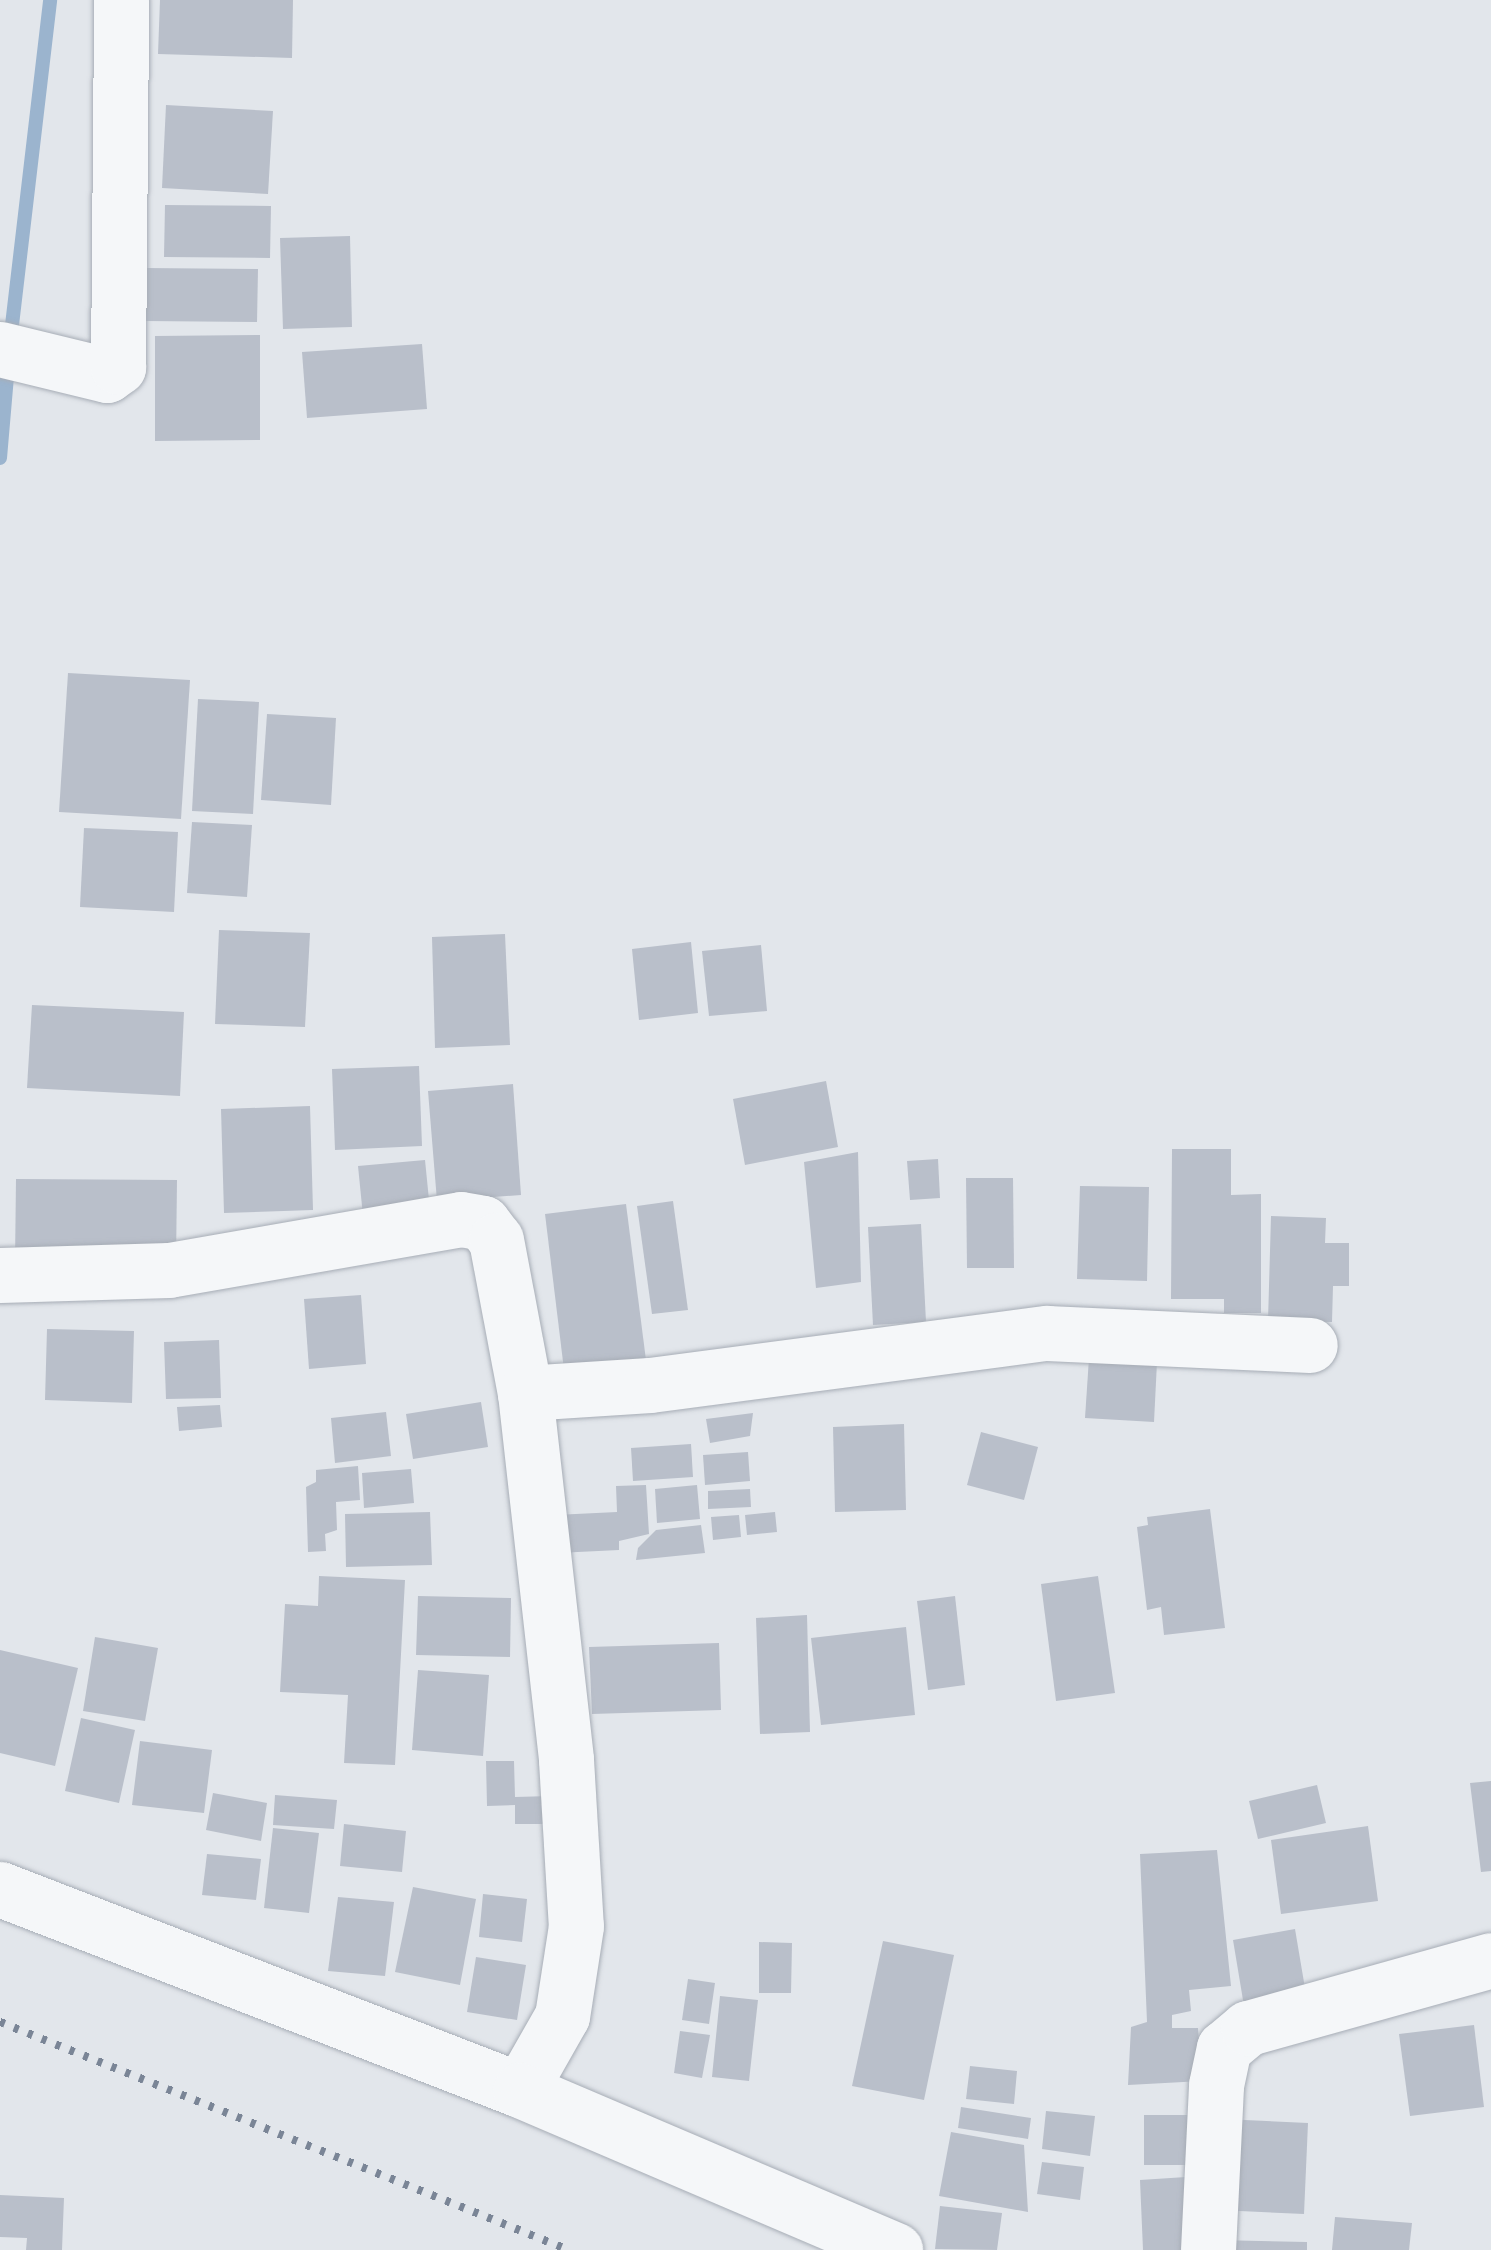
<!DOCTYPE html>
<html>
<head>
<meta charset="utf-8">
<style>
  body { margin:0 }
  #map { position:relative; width:1491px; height:2250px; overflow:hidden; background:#e2e6eb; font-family:Overpass,sans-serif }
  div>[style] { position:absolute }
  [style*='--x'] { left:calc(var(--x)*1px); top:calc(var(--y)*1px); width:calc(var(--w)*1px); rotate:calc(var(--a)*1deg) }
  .stream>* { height:14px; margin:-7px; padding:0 7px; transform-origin:7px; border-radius:7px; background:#9bb4ce }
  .building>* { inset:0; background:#b9bfca }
  .roads { filter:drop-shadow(0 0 2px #a7adb6) drop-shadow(0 0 2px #a7adb6) }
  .minor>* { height:55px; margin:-27.5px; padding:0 27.5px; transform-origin:27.5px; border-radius:27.5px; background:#f5f7f9 }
  .rail>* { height:8px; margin-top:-4px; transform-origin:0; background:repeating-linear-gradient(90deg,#7a8596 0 5px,transparent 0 15px) }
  span { translate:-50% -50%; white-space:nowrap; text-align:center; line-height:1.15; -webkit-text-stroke:10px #f2f5f8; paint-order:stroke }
</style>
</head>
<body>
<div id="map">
  <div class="stream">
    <i style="--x:10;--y:342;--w:344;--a:-83.3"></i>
    <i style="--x:0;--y:458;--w:94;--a:-85.1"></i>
  </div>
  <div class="building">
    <i style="clip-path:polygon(160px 0,293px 0,292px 58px,158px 54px)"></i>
    <i style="clip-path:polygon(166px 105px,273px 111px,268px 194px,162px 188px)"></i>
    <i style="clip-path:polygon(165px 205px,271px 206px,270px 258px,164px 257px)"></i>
    <i style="clip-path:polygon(350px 236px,352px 327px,283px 329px,280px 238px)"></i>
    <i style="clip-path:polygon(145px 268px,258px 269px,257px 322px,144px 321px)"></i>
    <i style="clip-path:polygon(260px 335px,260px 440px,155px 441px,155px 336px)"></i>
    <i style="clip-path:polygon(422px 344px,427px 409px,307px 418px,302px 352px)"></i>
    <i style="clip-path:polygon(68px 673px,190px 680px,181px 819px,59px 812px)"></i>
    <i style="clip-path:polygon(198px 699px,259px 702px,253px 814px,192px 811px)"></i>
    <i style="clip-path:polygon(267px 714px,336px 718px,331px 805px,261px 800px)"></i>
    <i style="clip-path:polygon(192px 822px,252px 825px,247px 897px,187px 893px)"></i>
    <i style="clip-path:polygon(84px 828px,178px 832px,174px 912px,80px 907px)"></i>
    <i style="clip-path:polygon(219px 930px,310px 933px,305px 1027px,215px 1024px)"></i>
    <i style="clip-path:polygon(505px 934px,510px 1045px,435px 1048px,432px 937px)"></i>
    <i style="clip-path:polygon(691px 942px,698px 1013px,639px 1020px,632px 949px)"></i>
    <i style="clip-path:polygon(761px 945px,767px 1011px,709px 1016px,702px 951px)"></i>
    <i style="clip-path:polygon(32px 1005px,184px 1012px,180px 1096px,27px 1088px)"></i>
    <i style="clip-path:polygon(419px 1066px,422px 1146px,335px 1150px,332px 1069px)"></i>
    <i style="clip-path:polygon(826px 1081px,838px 1147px,745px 1165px,733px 1099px)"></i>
    <i style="clip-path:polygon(513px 1084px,521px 1195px,437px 1201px,428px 1091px)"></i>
    <i style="clip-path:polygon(310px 1106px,313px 1210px,224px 1213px,221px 1109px)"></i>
    <i style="clip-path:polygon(1172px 1149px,1231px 1149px,1231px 1195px,1261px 1194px,1261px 1313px,1224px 1313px,1224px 1299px,1171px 1299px)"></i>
    <i style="clip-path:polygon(858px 1152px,861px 1282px,816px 1288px,804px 1162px)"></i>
    <i style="clip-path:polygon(938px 1159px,940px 1198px,910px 1200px,907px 1161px)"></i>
    <i style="clip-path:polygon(425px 1160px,430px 1210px,363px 1216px,358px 1166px)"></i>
    <i style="clip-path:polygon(966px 1178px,1013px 1178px,1014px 1268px,967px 1268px)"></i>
    <i style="clip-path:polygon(16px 1179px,177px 1180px,176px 1263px,15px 1262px)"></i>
    <i style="clip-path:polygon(1080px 1186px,1149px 1187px,1147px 1281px,1077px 1279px)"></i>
    <i style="clip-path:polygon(673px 1201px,688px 1310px,652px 1314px,637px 1206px)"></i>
    <i style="clip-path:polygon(626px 1204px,647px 1368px,565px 1378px,545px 1214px)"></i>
    <i style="clip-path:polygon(1271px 1216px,1326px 1218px,1325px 1243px,1349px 1243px,1349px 1286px,1333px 1286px,1332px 1322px,1268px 1321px)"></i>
    <i style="clip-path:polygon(921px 1224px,926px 1322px,873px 1325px,868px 1227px)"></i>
    <i style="clip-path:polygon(361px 1295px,366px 1364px,309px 1369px,304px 1299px)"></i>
    <i style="clip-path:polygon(47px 1329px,134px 1331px,132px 1403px,45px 1400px)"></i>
    <i style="clip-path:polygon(219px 1340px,221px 1398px,166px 1399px,164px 1342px)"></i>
    <i style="clip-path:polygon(1089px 1358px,1157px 1362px,1154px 1422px,1085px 1418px)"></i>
    <i style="clip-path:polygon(481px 1402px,488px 1447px,413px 1459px,406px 1414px)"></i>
    <i style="clip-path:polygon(220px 1405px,222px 1427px,179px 1431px,177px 1407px)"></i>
    <i style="clip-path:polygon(386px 1412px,391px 1456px,335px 1463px,331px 1418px)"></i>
    <i style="clip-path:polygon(753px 1413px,750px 1436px,710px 1443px,706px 1419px)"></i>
    <i style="clip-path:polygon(904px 1424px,906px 1510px,835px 1512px,833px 1427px)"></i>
    <i style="clip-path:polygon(981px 1432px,1038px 1447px,1024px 1500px,967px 1485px)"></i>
    <i style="clip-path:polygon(691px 1444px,693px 1477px,633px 1481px,631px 1448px)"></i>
    <i style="clip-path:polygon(748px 1452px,750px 1481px,705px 1485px,703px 1455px)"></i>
    <i style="clip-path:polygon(358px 1466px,360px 1500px,336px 1502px,337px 1530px,325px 1534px,326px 1551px,308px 1552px,306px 1487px,316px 1482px,316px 1470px)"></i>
    <i style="clip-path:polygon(411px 1469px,414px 1503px,364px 1508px,362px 1473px)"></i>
    <i style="clip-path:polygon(646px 1485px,649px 1534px,619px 1541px,619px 1550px,557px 1553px,555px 1515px,617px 1512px,616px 1486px)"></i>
    <i style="clip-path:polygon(697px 1485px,700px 1519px,657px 1523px,655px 1489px)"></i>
    <i style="clip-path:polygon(750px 1489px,751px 1507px,708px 1509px,708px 1491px)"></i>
    <i style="clip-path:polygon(1210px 1509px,1225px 1628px,1164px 1635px,1161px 1607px,1147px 1610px,1137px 1527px,1148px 1525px,1147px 1517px)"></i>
    <i style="clip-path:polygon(430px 1512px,432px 1565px,346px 1567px,345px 1514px)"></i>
    <i style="clip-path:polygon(775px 1512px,777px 1532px,747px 1535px,745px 1515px)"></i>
    <i style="clip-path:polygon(739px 1515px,741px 1537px,713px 1540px,711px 1517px)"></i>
    <i style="clip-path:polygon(701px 1525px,705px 1553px,636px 1560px,638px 1548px,656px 1530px)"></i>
    <i style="clip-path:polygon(319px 1576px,405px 1580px,395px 1765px,344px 1763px,348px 1695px,280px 1692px,285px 1604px,318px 1606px)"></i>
    <i style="clip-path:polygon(1098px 1576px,1115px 1693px,1056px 1701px,1041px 1584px)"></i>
    <i style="clip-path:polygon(418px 1596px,511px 1598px,510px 1657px,416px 1655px)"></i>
    <i style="clip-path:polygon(955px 1596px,965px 1685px,928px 1690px,917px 1601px)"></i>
    <i style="clip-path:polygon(807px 1615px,810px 1732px,760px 1734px,756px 1618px)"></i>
    <i style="clip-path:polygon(906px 1627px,915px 1715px,821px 1725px,811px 1638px)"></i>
    <i style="clip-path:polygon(95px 1637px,158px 1648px,145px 1721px,83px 1711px)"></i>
    <i style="clip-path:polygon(719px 1643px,721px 1710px,592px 1714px,589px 1647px)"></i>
    <i style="clip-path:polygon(0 1650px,78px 1668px,55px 1766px,0 1753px)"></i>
    <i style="clip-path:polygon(418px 1670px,489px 1675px,483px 1756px,412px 1750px)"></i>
    <i style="clip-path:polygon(81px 1718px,135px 1730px,119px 1803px,65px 1791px)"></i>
    <i style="clip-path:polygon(140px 1741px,212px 1750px,204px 1813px,132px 1805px)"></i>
    <i style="clip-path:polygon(486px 1761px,514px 1761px,515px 1797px,551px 1796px,551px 1824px,515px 1824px,515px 1805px,487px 1806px)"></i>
    <i style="clip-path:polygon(1491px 1781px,1491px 1871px,1481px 1872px,1470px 1783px)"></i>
    <i style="clip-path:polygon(1317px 1785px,1326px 1823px,1258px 1839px,1249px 1801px)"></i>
    <i style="clip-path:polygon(213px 1793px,267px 1803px,261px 1841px,206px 1830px)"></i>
    <i style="clip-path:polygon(275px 1795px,337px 1800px,334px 1829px,273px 1825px)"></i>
    <i style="clip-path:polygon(344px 1824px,406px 1831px,402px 1872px,340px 1866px)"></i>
    <i style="clip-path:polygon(1368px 1826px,1378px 1901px,1281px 1914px,1271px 1840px)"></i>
    <i style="clip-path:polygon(273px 1828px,319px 1833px,309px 1913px,264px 1908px)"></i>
    <i style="clip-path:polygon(1217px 1850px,1231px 1986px,1189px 1990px,1191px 2011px,1172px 2015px,1172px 2028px,1198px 2028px,1202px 2081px,1128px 2085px,1131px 2027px,1147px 2022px,1140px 1854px)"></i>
    <i style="clip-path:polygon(207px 1854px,261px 1859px,256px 1900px,202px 1895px)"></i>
    <i style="clip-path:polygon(413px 1887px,476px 1899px,460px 1985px,395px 1972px)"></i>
    <i style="clip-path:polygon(483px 1894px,527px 1899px,522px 1942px,479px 1937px)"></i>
    <i style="clip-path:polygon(338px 1897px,394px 1902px,385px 1976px,328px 1971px)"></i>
    <i style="clip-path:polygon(1295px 1929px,1308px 2006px,1246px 2018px,1233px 1940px)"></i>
    <i style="clip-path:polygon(883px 1941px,954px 1955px,924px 2100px,852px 2086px)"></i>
    <i style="clip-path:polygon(759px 1942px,792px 1943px,791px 1993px,759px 1993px)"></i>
    <i style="clip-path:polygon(476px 1957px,526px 1965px,517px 2020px,467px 2012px)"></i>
    <i style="clip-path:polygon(688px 1979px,715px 1983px,709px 2024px,682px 2020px)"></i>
    <i style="clip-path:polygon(720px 1996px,758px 2000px,749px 2081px,712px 2077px)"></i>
    <i style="clip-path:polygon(1474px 2025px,1484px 2107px,1410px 2116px,1399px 2034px)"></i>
    <i style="clip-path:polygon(680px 2031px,710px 2035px,702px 2078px,674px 2073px)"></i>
    <i style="clip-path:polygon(970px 2066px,1017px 2071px,1014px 2104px,966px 2099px)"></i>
    <i style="clip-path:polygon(961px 2107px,1031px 2118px,1028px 2139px,958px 2128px)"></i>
    <i style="clip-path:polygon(1046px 2111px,1095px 2116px,1090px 2156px,1042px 2149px)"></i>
    <i style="clip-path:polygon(1144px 2115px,1203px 2115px,1203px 2165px,1144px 2165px)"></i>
    <i style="clip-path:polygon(1223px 2119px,1308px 2123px,1304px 2214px,1218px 2210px)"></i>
    <i style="clip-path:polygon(951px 2132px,1024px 2145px,1028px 2212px,939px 2196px)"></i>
    <i style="clip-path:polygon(1042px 2162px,1084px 2167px,1080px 2200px,1037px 2194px)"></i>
    <i style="clip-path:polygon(1186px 2177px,1195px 2250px,1143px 2250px,1140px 2180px)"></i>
    <i style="clip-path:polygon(0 2195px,64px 2198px,62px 2250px,26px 2250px,27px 2238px,0 2237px)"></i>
    <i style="clip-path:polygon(940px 2206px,1002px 2213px,997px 2250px,935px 2249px)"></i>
    <i style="clip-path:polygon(1335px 2217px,1412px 2223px,1409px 2250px,1332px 2250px)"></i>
    <i style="clip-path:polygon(1216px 2240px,1307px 2242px,1307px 2250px,1216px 2250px)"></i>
  </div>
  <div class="roads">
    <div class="minor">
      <i style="--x:0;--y:349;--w:110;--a:13.7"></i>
      <i style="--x:107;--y:375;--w:14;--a:-36"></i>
      <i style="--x:118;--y:367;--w:367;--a:-89.5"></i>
      <i style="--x:0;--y:1275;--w:169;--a:-1.7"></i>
      <i style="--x:169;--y:1270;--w:296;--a:-9.9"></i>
      <i style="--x:461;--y:1219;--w:22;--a:10"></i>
      <i style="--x:483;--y:1223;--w:21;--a:53"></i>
      <i style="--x:496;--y:1240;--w:156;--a:79.3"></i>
      <i style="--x:525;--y:1393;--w:369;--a:83.6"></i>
      <i style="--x:566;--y:1760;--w:166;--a:86.6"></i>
      <i style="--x:576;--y:1926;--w:91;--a:98.8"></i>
      <i style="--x:562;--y:2016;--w:85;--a:119.6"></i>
      <i style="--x:525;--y:1393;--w:125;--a:-3.7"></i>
      <i style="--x:650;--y:1385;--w:400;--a:-7.5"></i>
      <i style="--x:1047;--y:1333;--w:263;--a:2.6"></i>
      <i style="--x:0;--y:1889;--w:557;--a:21.13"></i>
      <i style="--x:520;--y:2090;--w:408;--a:23.1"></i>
      <i style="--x:1208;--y:2250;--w:165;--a:-87.2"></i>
      <i style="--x:1216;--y:2085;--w:38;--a:-78"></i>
      <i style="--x:1224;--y:2048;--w:31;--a:-40"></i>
      <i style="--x:1248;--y:2028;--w:252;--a:-15.6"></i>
    </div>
  </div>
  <div class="rail">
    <i style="--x:0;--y:2022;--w:613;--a:21.84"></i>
  </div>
</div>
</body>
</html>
